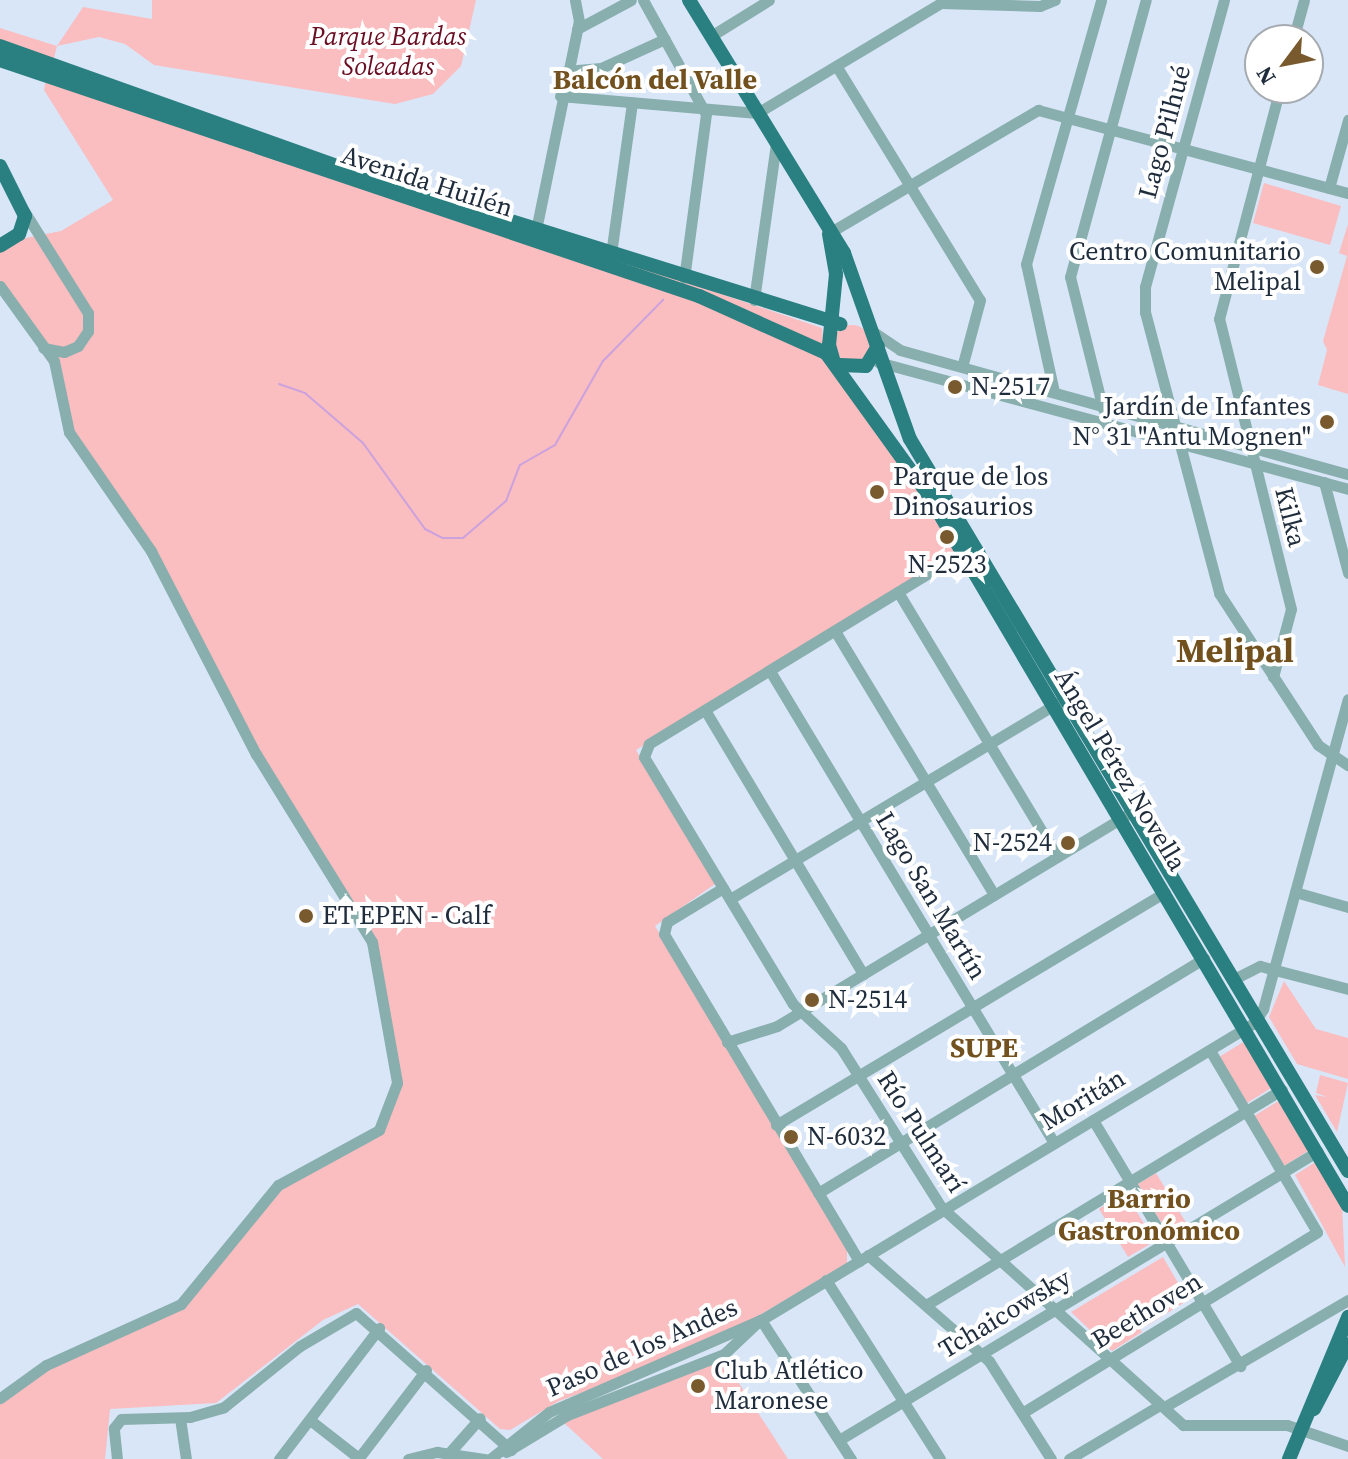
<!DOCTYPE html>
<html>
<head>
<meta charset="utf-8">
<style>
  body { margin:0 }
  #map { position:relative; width:1348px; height:1459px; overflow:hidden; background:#d9e6f8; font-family:"Source Serif 4",serif }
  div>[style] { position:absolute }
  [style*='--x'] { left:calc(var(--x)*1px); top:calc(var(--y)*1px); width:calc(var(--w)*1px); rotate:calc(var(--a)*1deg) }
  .green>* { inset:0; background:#fabdc0 }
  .round { border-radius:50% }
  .stream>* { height:2px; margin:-1px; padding:0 1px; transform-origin:1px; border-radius:1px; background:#cba2dd }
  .minor>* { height:11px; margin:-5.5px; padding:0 5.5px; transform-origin:5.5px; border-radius:5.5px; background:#88afae }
  .major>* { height:14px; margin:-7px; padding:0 7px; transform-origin:7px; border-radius:7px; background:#2a8080 }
  .dots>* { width:22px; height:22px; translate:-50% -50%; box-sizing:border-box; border:4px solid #fff; border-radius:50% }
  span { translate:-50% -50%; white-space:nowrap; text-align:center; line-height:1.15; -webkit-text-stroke:8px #fff; paint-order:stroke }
  .park-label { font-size:26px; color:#690d22; font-style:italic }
  .street-label { font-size:26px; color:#1f2c3c }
  .poi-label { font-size:26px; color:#1f2c3c }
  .right { translate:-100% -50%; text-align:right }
  .left { translate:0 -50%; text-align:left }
  .neighbourhood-label { font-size:28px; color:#72511e; font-weight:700 }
  .district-label { font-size:34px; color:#72511e; font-weight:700 }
  .north { position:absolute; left:1244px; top:24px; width:80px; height:80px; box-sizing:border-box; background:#fff; border:2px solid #a5abb1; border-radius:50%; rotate:238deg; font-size:22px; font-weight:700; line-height:32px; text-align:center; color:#1f2c3c }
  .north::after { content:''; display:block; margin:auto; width:28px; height:36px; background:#785a2e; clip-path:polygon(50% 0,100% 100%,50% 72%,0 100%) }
</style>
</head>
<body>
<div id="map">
  <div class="green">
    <i style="clip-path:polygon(152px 0,476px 0,461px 66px,433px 94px,395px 104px,154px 65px,125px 44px,99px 37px,57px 46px,53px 62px,0 43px,0 28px,57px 46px,83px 7px,152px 19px)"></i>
    <i style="clip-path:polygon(0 51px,822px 328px,823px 344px,819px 343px)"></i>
    <i style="clip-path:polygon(46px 80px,712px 305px,817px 351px,916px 483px,954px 551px,949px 558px,636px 750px,715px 884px,655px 926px,847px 1249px,847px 1263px,755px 1318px,670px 1360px,559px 1401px,510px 1430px,500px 1429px,358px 1304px,323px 1320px,216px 1403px,110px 1409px,105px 1459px,0 1459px,0 1398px,37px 1370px,171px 1312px,278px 1184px,369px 1138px,395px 1097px,379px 963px,256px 753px,159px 564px,75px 443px,57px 376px,0 286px,0 243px,61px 231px,113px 200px,44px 90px)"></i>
    <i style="clip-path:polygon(1264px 183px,1341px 206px,1330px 245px,1253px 223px)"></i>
    <i style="clip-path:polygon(1348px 224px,1348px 394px,1318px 385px,1327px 350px,1323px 341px,1347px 256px,1339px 253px)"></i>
    <i class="round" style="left:833px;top:325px;width:38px;height:38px"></i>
    <i style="clip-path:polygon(1284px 981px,1316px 1029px,1348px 1038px,1348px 1079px,1297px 1064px,1269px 1017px)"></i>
    <i style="clip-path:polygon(1245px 1041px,1273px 1087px,1247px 1103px,1219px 1057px)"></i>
    <i style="clip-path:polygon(1320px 1075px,1348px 1083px,1337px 1132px,1315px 1095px,1327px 1097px,1316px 1093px)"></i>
    <i style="clip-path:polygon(1280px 1100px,1311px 1149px,1284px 1166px,1254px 1116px)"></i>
    <i style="clip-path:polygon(1317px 1161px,1342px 1205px,1345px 1267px,1295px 1175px)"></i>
    <i style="clip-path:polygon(1156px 1173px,1188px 1226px,1170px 1237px,1138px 1184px)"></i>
    <i style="clip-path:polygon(1125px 1193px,1155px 1241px,1128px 1257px,1099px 1209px)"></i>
    <i style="clip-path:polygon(1163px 1257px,1188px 1300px,1148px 1325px,1140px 1314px,1134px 1318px,1142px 1332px,1112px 1351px,1071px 1312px)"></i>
    <i style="clip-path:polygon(724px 1360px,788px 1459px,603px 1459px,563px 1422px)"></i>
  </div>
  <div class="stream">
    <i style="--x:279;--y:384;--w:28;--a:19"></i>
    <i style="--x:305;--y:393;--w:77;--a:40.8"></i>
    <i style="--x:363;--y:443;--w:106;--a:54.2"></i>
    <i style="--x:425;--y:529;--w:20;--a:27"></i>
    <i style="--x:443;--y:538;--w:20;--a:0"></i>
    <i style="--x:463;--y:538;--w:57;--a:-40.7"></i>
    <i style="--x:506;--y:501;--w:39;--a:-69"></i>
    <i style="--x:520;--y:465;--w:40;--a:-29.7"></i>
    <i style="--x:555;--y:445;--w:97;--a:-60.3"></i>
    <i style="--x:603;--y:361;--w:86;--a:-45.5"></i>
  </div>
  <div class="minor">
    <i style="--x:643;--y:0;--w:130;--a:61.1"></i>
    <i style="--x:706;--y:114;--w:165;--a:97.6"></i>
    <i style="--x:1224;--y:0;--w:298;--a:105.4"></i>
    <i style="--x:1145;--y:287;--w:25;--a:90"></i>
    <i style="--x:1145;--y:312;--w:291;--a:75.2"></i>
    <i style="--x:1219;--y:593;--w:181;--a:56.9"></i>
    <i style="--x:1318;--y:745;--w:36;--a:34"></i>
    <i style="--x:577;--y:29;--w:61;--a:-28.2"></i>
    <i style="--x:711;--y:36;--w:68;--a:-31.8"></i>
    <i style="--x:1293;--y:40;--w:41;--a:-74.6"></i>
    <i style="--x:837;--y:67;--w:273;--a:58.5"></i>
    <i style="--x:980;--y:300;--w:69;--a:105"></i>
    <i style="--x:566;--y:71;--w:35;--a:-5"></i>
    <i style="--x:601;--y:68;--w:70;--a:-24.4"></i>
    <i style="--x:560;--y:96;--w:198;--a:4.9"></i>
    <i style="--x:757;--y:113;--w:214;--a:-30.9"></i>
    <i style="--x:941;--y:3;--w:99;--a:1.7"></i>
    <i style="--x:1040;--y:6;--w:16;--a:-22"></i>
    <i style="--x:1329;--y:188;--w:71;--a:-74.4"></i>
    <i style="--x:24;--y:211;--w:120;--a:57.9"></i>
    <i style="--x:88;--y:313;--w:18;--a:90"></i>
    <i style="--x:88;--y:331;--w:18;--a:124"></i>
    <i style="--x:78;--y:346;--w:15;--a:157"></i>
    <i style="--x:64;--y:352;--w:21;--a:-169"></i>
    <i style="--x:536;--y:230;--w:213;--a:-78.4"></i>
    <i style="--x:579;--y:21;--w:21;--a:-101"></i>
    <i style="--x:829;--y:233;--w:243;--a:-30.5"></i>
    <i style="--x:1038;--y:110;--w:321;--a:15"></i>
    <i style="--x:611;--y:254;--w:153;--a:-82.1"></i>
    <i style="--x:0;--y:286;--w:92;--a:54.2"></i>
    <i style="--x:54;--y:361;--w:73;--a:78.1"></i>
    <i style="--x:69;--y:432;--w:145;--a:55.4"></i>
    <i style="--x:151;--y:551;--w:229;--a:62.7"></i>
    <i style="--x:256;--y:754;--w:221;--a:58.3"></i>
    <i style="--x:372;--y:942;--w:143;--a:79.9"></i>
    <i style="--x:397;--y:1083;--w:50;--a:111"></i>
    <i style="--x:379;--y:1130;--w:115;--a:151.4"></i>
    <i style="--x:278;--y:1185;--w:154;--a:129.2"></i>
    <i style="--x:181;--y:1304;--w:148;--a:155.7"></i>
    <i style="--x:46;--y:1365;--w:57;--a:144.3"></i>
    <i style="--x:754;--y:300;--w:159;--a:-82"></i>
    <i style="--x:875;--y:333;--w:30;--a:34"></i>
    <i style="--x:900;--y:350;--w:465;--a:15.5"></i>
    <i style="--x:878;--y:362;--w:487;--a:15.1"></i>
    <i style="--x:1054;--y:392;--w:131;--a:-102.3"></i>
    <i style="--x:1026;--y:264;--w:274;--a:-74.1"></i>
    <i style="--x:1103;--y:409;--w:136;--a:-104"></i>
    <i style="--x:1070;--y:277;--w:287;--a:-74.7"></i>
    <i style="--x:1324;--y:482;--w:94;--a:75.2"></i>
    <i style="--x:968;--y:549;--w:374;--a:148.6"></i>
    <i style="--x:649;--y:744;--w:14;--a:111"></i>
    <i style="--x:644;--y:757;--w:288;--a:58.9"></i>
    <i style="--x:793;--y:1004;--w:65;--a:42.5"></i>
    <i style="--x:841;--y:1048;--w:188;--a:57.8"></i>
    <i style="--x:941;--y:1207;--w:326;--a:42"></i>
    <i style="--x:1183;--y:1425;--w:104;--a:0"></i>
    <i style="--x:1287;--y:1425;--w:65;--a:19"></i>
    <i style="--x:898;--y:592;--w:309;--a:59"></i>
    <i style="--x:835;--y:631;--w:308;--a:58.9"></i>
    <i style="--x:770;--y:671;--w:551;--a:58.96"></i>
    <i style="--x:1273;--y:677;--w:70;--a:-75.2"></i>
    <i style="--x:1291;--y:609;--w:299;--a:-103.9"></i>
    <i style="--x:1219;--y:319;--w:239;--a:-75.2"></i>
    <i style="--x:705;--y:710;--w:308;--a:59.1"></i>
    <i style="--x:723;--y:888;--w:66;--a:148.7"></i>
    <i style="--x:667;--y:922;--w:12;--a:104"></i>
    <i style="--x:664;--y:934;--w:381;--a:59.2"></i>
    <i style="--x:1295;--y:892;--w:55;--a:15.8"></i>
    <i style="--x:730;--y:899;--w:383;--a:-30.9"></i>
    <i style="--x:1234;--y:979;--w:29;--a:-27"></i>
    <i style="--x:1260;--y:966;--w:91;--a:14.6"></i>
    <i style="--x:727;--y:1042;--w:52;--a:-17.7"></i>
    <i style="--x:777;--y:1026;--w:416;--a:-31.1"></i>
    <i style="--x:1093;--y:1120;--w:287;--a:59.1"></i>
    <i style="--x:776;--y:1125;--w:453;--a:-30.9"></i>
    <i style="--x:818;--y:1193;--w:452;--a:-31.3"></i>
    <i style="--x:868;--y:1255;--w:161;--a:41.2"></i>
    <i style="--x:989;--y:1361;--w:116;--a:57.7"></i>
    <i style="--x:826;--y:1280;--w:212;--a:57.5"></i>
    <i style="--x:926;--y:1305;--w:416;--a:-31.2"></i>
    <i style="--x:761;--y:1320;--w:166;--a:57.1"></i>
    <i style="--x:1166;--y:1406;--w:211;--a:-30.2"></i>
    <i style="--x:1022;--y:1413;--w:346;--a:-31.5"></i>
    <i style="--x:1317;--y:1232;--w:211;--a:-120.5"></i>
    <i style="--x:180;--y:1418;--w:41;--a:81.7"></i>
    <i style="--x:310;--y:1420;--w:63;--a:38"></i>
    <i style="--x:839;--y:1440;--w:559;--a:-31.1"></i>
    <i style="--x:450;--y:1452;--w:45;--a:-48.6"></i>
    <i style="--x:506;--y:1452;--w:71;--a:-31.2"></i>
    <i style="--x:567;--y:1415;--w:168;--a:-21.2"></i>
    <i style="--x:724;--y:1354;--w:50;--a:-43.4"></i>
    <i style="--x:117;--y:1459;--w:31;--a:-96"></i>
    <i style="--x:114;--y:1428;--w:11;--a:-52"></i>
    <i style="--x:121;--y:1419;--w:69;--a:-1.7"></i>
    <i style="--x:190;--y:1417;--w:35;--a:-16"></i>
    <i style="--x:224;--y:1407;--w:97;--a:-38.8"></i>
    <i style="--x:300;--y:1346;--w:65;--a:-30.5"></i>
    <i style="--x:356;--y:1313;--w:207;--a:41.5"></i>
    <i style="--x:279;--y:1459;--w:165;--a:-52.6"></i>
    <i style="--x:358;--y:1459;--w:112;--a:-52.6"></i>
    <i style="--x:408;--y:1459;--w:30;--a:-14"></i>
    <i style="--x:437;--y:1452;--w:49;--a:8.3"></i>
    <i style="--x:490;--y:1459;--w:75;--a:-38.5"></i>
    <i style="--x:549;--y:1412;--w:231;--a:-23.5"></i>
    <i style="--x:761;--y:1320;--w:576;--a:-31.07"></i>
    <i style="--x:1254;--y:1023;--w:17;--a:-57"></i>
    <i style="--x:1263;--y:1009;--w:321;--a:-74.7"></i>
    <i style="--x:1069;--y:1459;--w:106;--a:-30.7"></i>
  </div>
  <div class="major">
    <i style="--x:689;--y:0;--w:297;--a:58.5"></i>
    <i style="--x:844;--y:253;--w:197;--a:70.5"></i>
    <i style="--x:910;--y:439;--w:853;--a:59.11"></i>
    <i style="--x:0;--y:46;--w:369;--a:19.6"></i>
    <i style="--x:348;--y:170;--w:516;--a:17.38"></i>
    <i style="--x:0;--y:60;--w:738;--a:18.66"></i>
    <i style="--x:699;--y:296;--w:139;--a:24.2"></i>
    <i style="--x:826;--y:353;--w:176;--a:54.2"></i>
    <i style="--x:929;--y:496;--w:824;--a:59.45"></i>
    <i style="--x:0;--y:166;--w:56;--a:63.4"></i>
    <i style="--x:25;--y:216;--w:19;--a:108"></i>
    <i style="--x:19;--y:234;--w:22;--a:148"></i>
    <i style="--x:829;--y:234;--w:41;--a:80.1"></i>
    <i style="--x:836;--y:274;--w:71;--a:95.6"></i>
    <i style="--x:829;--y:345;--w:15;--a:74"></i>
    <i style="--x:840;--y:365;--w:26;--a:2"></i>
    <i style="--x:866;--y:366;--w:23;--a:-59"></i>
    <i style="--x:1314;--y:1409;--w:73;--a:-62.4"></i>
    <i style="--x:1289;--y:1459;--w:154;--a:-67.4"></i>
  </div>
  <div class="dots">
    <i style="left:1317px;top:267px;background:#785a2e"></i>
    <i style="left:955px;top:387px;background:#785a2e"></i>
    <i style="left:1327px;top:422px;background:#785a2e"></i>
    <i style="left:877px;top:492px;background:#785a2e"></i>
    <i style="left:947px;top:537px;background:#785a2e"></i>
    <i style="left:1068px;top:843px;background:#785a2e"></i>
    <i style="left:306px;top:916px;background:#785a2e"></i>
    <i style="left:812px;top:1000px;background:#785a2e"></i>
    <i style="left:791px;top:1137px;background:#785a2e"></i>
    <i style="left:698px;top:1386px;background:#785a2e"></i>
  </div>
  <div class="park-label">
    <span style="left:388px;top:52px">Parque Bardas<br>Soleadas</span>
  </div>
  <div class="street-label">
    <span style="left:1165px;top:132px;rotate:-75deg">Lago Pilhué</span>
    <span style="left:427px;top:182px;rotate:18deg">Avenida Huilén</span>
    <span style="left:1290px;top:517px;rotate:76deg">Kilka</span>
    <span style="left:1120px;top:770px;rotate:59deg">Ángel Pérez Novella</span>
    <span style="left:931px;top:896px;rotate:59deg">Lago San Martín</span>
    <span style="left:1083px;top:1100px;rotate:-31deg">Moritán</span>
    <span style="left:921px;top:1132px;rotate:57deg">Río Pulmarí</span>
    <span style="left:1147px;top:1311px;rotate:-31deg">Beethoven</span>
    <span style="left:1005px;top:1314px;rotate:-31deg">Tchaicowsky</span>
    <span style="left:642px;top:1348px;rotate:-24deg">Paso de los Andes</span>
  </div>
  <div class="poi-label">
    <span class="right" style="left:1301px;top:267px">Centro Comunitario<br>Melipal</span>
    <span class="left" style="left:971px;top:387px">N-2517</span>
    <span class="right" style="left:1311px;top:422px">Jardín de Infantes<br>N° 31 "Antu Mognen"</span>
    <span class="left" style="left:893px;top:492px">Parque de los<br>Dinosaurios</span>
    <span style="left:947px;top:565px">N-2523</span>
    <span class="right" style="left:1052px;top:843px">N-2524</span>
    <span class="left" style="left:322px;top:916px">ET EPEN - Calf</span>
    <span class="left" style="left:828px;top:1000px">N-2514</span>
    <span class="left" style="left:807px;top:1137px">N-6032</span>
    <span class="left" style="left:714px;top:1386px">Club Atlético<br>Maronese</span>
  </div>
  <div class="neighbourhood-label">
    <span style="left:655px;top:79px">Balcón del Valle</span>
    <span style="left:984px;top:1047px">SUPE</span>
    <span style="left:1149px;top:1214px">Barrio<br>Gastronómico</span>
  </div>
  <div class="district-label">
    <span style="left:1235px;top:651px">Melipal</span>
  </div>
  <div class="north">N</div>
</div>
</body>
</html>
